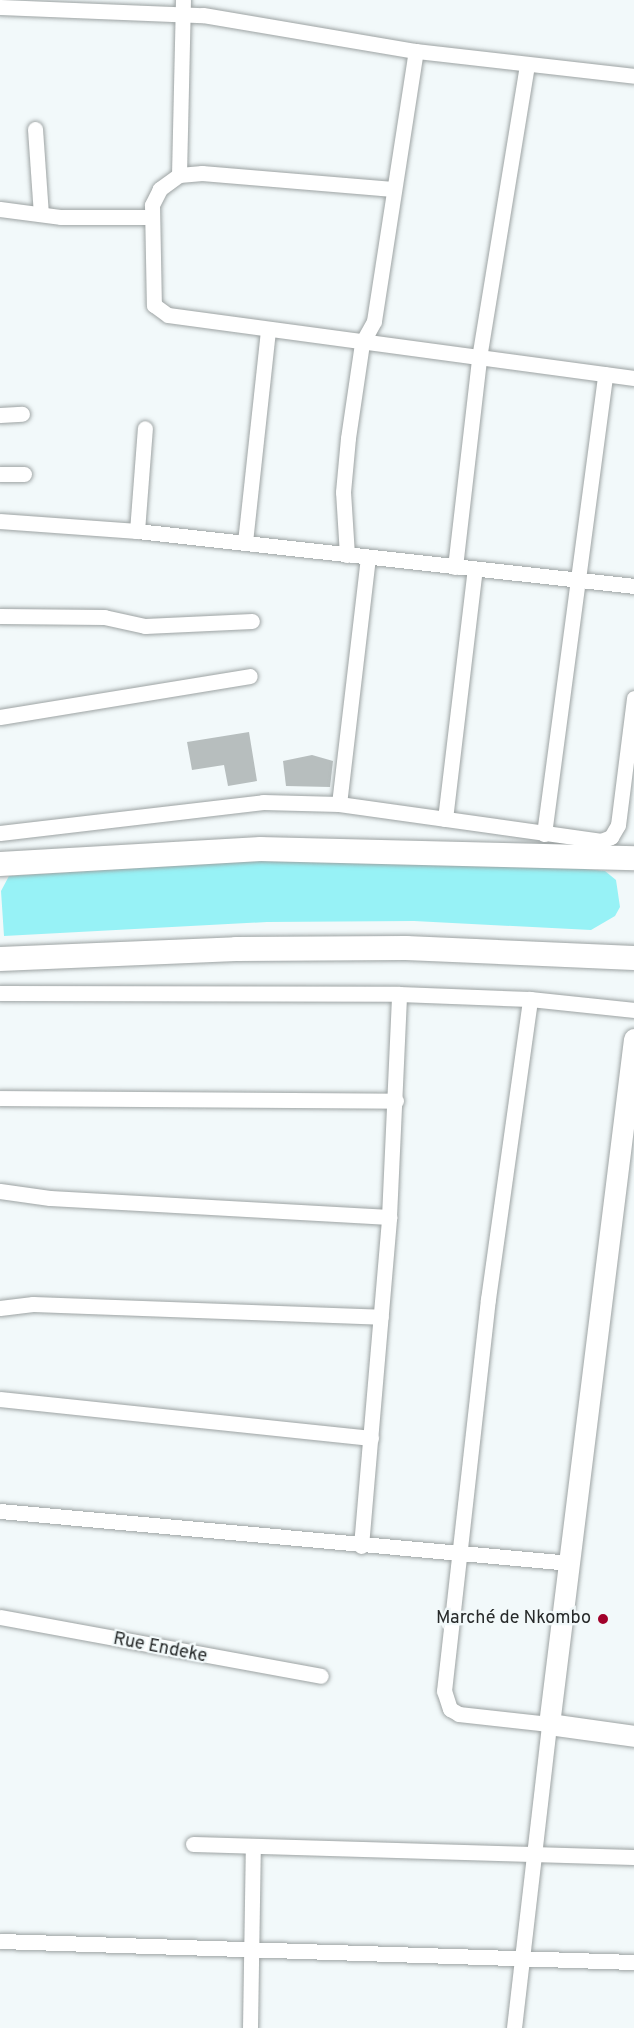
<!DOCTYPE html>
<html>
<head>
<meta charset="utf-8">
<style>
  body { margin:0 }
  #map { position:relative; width:634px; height:2028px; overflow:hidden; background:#f2f9fa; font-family:Overpass,sans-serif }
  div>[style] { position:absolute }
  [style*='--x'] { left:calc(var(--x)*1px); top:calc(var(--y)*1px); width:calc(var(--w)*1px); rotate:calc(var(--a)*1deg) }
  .green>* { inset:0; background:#97f2f6 }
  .building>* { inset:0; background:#b7bebe }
  .roads { filter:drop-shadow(0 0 2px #9da3a3) drop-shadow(0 0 2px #9da3a3) }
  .street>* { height:15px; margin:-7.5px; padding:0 7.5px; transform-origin:7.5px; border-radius:7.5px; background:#fff }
  .secondary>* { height:21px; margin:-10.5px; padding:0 10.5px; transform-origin:10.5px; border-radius:10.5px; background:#fff }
  .primary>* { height:24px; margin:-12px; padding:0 12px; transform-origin:12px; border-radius:12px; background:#fff }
  .dots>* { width:16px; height:16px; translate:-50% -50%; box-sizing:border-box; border:3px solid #f2f9fa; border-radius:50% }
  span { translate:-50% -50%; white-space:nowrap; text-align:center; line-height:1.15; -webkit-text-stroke:4.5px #f2f9fa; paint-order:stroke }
  .poi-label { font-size:18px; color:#272a2a }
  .right { translate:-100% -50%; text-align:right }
  .street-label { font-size:18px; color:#272a2a }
</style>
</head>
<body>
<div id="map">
  <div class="green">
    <i style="clip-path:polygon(254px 860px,574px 868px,605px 871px,616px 880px,620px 907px,615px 916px,591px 930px,414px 921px,267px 922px,4px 936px,1px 891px,9px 876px)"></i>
  </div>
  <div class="building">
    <i style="clip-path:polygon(249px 732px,257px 781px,228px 786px,224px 765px,192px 770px,187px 742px)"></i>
    <i style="clip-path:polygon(312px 755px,333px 761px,330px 787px,286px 786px,283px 761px)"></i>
  </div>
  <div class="roads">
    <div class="street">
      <i style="--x:0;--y:7;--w:203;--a:2.3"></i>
      <i style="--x:203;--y:15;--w:216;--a:9.6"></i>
      <i style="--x:416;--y:51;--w:219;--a:6.5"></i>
      <i style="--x:35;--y:129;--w:85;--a:86"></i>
      <i style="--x:179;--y:175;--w:175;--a:-88.7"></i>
      <i style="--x:393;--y:189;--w:192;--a:-175.2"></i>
      <i style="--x:202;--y:173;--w:23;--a:175"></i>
      <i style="--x:179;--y:175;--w:24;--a:144"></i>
      <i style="--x:160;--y:189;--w:18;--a:117"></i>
      <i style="--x:152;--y:205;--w:100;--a:88.9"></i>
      <i style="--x:154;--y:305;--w:17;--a:36"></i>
      <i style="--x:168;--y:315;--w:470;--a:7.7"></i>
      <i style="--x:0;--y:209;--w:62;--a:7.5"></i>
      <i style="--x:61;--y:217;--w:90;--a:0"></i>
      <i style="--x:0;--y:415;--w:22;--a:-3"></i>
      <i style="--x:0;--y:474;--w:24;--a:0"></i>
      <i style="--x:0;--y:521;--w:137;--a:4.2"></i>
      <i style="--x:137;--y:531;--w:500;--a:6.31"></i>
      <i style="--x:137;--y:531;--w:103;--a:-85.6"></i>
      <i style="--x:245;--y:542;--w:213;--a:-83.8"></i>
      <i style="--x:347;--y:555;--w:63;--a:-93.6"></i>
      <i style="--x:343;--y:492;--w:54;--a:-84.7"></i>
      <i style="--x:348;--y:438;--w:96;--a:-81.6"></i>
      <i style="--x:362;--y:343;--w:25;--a:-61"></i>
      <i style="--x:374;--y:321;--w:273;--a:-81.2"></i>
      <i style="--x:455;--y:567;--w:210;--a:-83.4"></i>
      <i style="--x:479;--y:358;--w:297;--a:-80.7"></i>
      <i style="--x:0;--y:616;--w:104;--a:0.6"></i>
      <i style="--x:104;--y:617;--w:42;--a:12.4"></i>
      <i style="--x:145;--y:626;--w:107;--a:-2.7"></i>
      <i style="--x:0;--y:717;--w:253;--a:-9.3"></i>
      <i style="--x:339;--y:804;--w:248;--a:-83.3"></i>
      <i style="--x:445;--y:819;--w:252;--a:-83.2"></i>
      <i style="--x:0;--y:833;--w:265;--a:-6.7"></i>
      <i style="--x:263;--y:802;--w:76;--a:1.5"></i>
      <i style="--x:339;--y:804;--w:265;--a:8"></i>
      <i style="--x:601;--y:841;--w:11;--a:-22"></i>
      <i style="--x:611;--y:837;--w:14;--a:-60"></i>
      <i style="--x:618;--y:825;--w:128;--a:-82.8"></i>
      <i style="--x:544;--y:834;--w:464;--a:-82.4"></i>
      <i style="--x:0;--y:993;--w:399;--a:0.1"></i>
      <i style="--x:399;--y:994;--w:131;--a:2.2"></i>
      <i style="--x:530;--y:999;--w:105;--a:6"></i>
      <i style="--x:0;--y:1098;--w:396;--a:0.4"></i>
      <i style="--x:0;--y:1191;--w:50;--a:8"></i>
      <i style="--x:50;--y:1198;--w:340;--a:3.2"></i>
      <i style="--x:0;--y:1308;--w:33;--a:-7"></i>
      <i style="--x:33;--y:1304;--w:348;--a:2.1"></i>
      <i style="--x:0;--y:1399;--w:373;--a:6"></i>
      <i style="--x:0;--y:1511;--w:572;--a:5.21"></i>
      <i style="--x:361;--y:1546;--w:330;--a:-85.1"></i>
      <i style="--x:389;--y:1217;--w:223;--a:-87.4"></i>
      <i style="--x:0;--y:1617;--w:326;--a:10.4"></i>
      <i style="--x:193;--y:1844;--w:441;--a:1.7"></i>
      <i style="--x:0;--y:1941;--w:634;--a:1.9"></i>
      <i style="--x:250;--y:2028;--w:182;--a:-89.1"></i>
      <i style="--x:514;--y:2028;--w:306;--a:-83.4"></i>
      <i style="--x:549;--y:1724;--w:91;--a:-173.7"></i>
      <i style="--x:459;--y:1714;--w:10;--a:-151"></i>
      <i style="--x:450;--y:1709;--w:19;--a:-108"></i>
      <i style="--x:444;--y:1691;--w:394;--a:-83.6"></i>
      <i style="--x:488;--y:1299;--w:303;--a:-82"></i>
    </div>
    <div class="secondary">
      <i style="--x:634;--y:1039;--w:690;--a:97.07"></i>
      <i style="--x:549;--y:1724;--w:86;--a:8"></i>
    </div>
    <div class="primary">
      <i style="--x:0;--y:864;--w:261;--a:-3.3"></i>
      <i style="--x:261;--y:849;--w:373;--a:1.4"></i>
      <i style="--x:0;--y:959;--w:236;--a:-2.4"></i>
      <i style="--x:236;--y:949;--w:170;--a:-0.3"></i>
      <i style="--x:406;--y:948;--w:228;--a:2.5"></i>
    </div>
  </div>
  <div class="dots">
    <i style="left:603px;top:1619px;background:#a1012a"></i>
  </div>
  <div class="poi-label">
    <span class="right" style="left:591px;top:1619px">Marché de Nkombo</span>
  </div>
  <div class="street-label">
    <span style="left:160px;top:1649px;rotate:11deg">Rue Endeke</span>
  </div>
</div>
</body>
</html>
